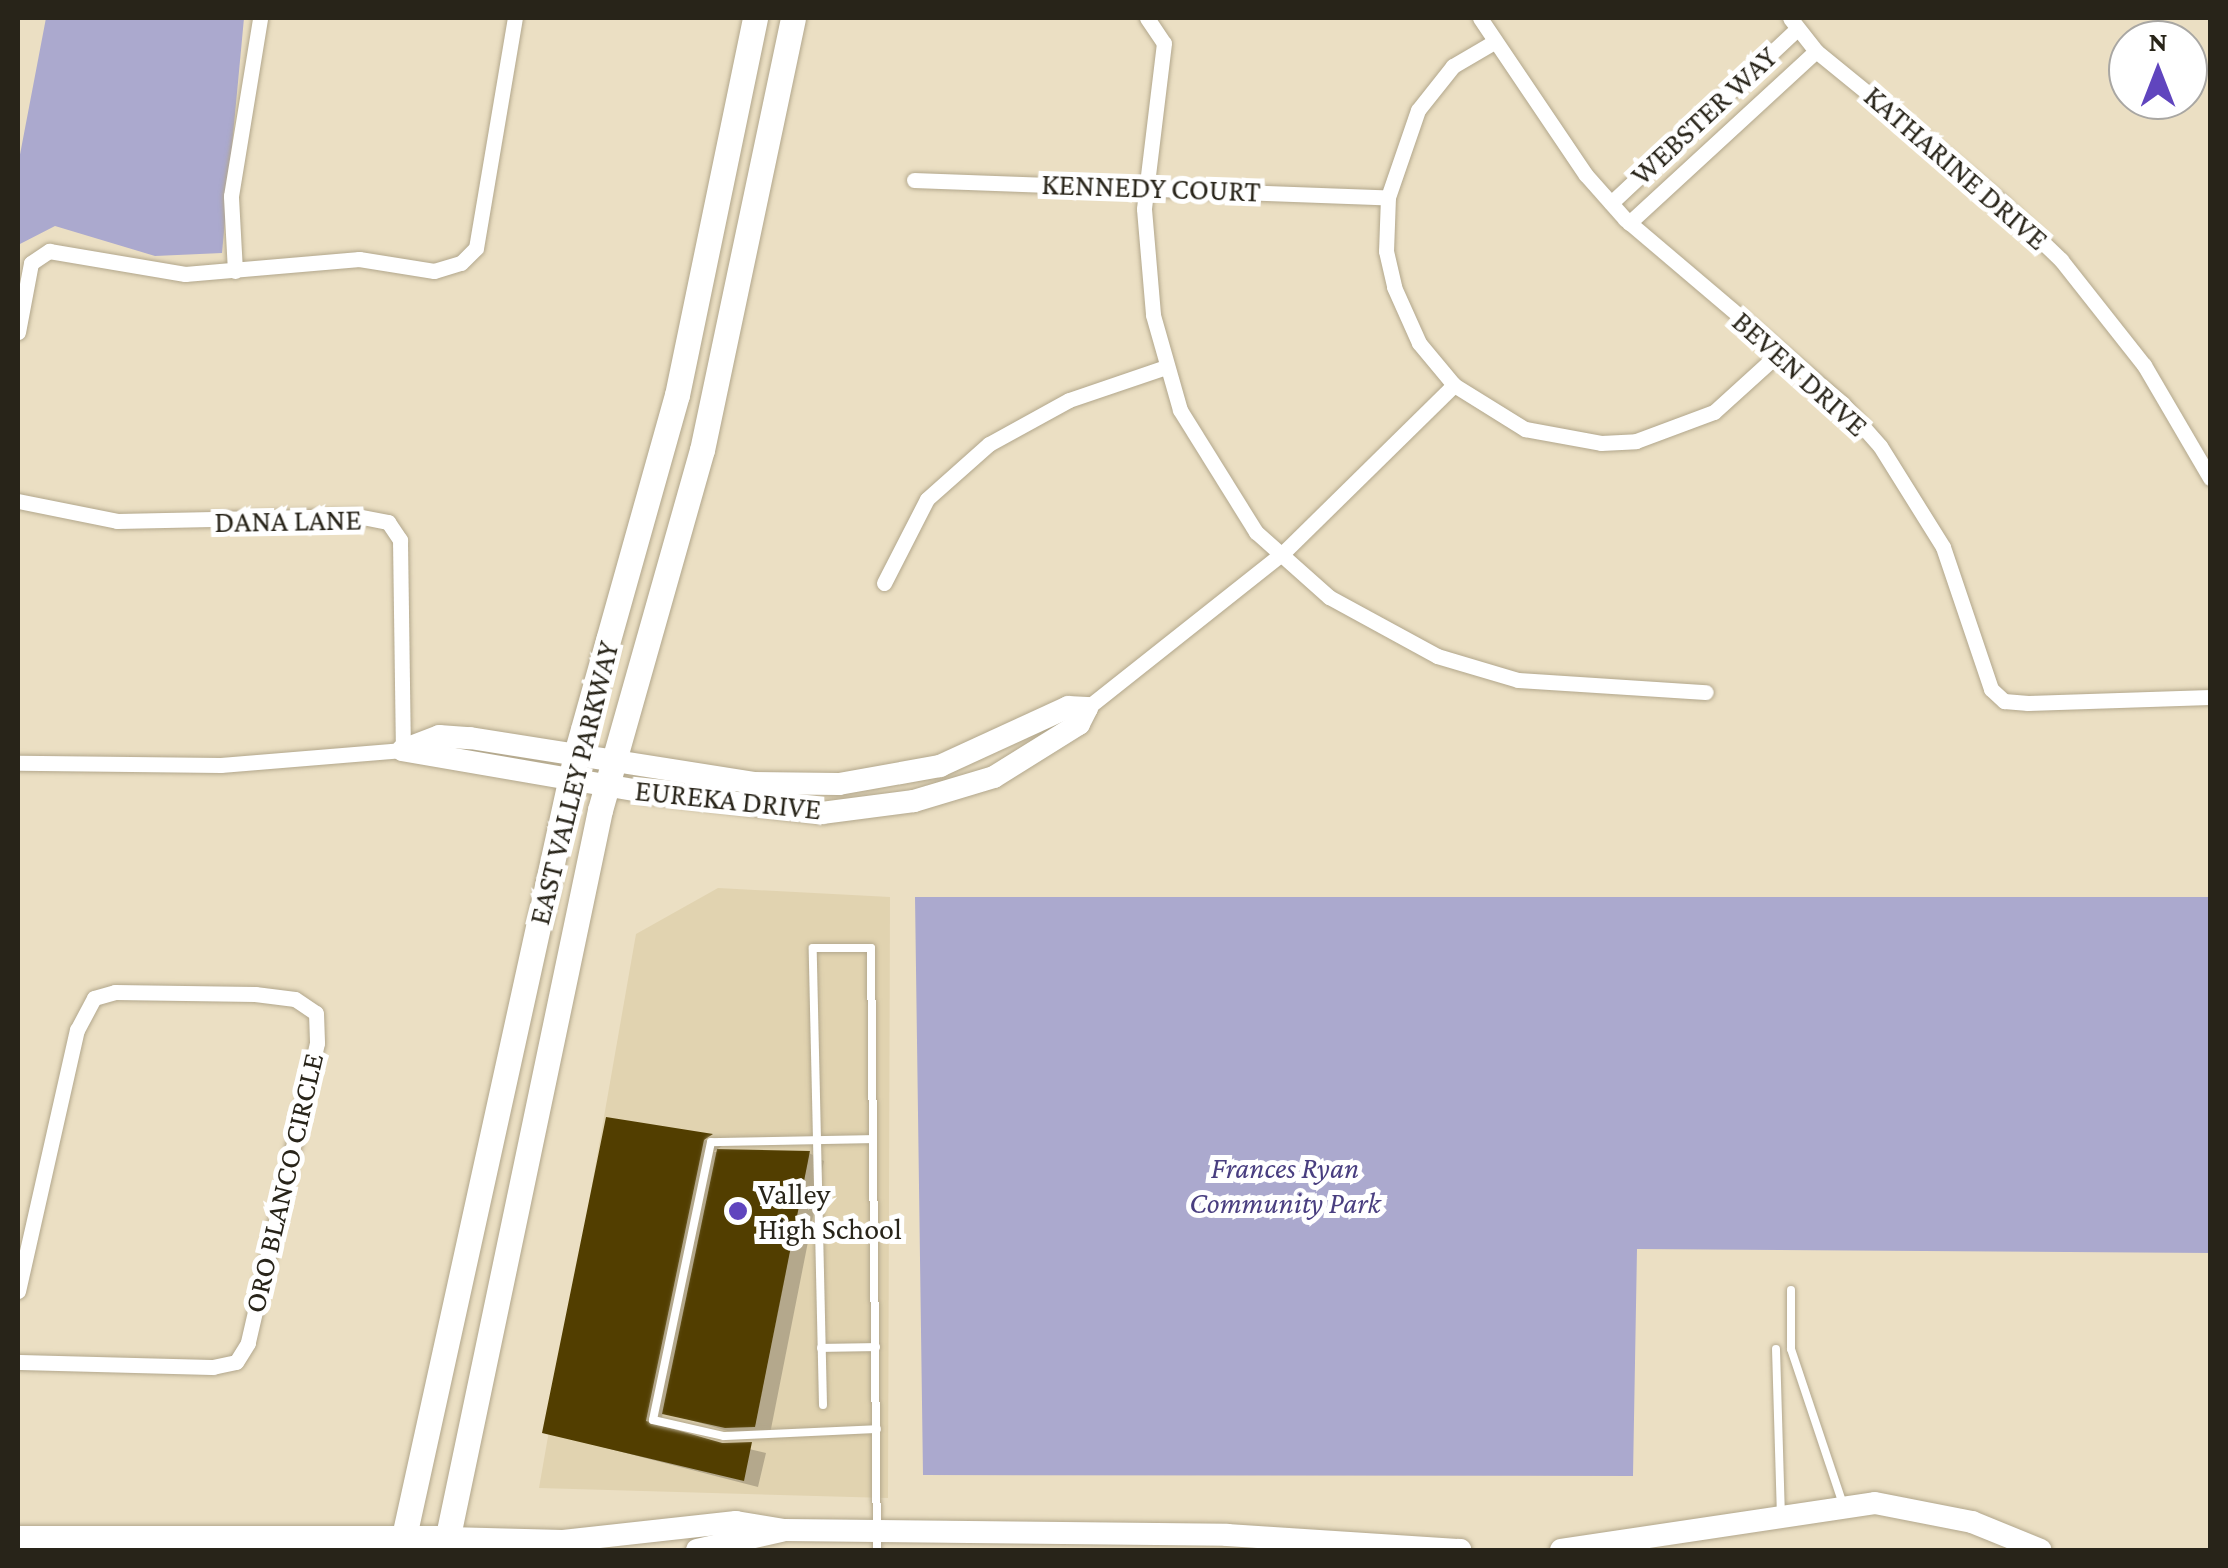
<!DOCTYPE html>
<html>
<head>
<meta charset="utf-8">
<style>
  body { margin:0 }
  #map { position:relative; width:2228px; height:1568px; overflow:hidden; background:#ebdfc3; font-family:"Crimson Pro",serif }
  div>[style] { position:absolute }
  [style*='--x'] { left:calc(var(--x)*1px); top:calc(var(--y)*1px); width:calc(var(--w)*1px); rotate:calc(var(--a)*1deg) }
  .built>* { inset:0; background:#e1d3b0 }
  .green>* { inset:0; background:#aba9ce }
  .shadow>* { inset:0; background:#0003 }
  .building>* { inset:0; background:#523e00 }
  .roads { filter:drop-shadow(0 0 2px #b2a78c) drop-shadow(0 0 2px #b2a78c) }
  .lane>* { height:8px; margin:-4px; padding:0 4px; transform-origin:4px; border-radius:4px; background:#fff }
  .street>* { height:15px; margin:-7.5px; padding:0 7.5px; transform-origin:7.5px; border-radius:7.5px; background:#fff }
  .secondary>* { height:22px; margin:-11px; padding:0 11px; transform-origin:11px; border-radius:11px; background:#fff }
  .primary>* { height:25px; margin:-12.5px; padding:0 12.5px; transform-origin:12.5px; border-radius:12.5px; background:#fff }
  .dots>* { width:28px; height:28px; translate:-50% -50%; box-sizing:border-box; border:5px solid #fff; border-radius:50% }
  span { translate:-50% -50%; white-space:nowrap; text-align:center; line-height:1.15; -webkit-text-stroke:10px #fff; paint-order:stroke }
  .street-label { font-size:30px; color:#282419 }
  .park-label { font-size:30px; color:#493e80; font-style:italic }
  .poi-label { font-size:30px; color:#282419 }
  .left { translate:0 -50%; text-align:left }
  .frame { position:absolute; inset:0; border:20px solid #282419; pointer-events:none }
  .north { position:absolute; left:2108px; top:20px; width:100px; height:100px; box-sizing:border-box; background:#fff; border:2px solid #a9a7a3; border-radius:50%; rotate:0deg; font-size:28px; font-weight:700; line-height:40px; text-align:center; color:#282419 }
  .north::after { content:''; display:block; margin:auto; width:35px; height:45px; background:#6045be; clip-path:polygon(50% 0,100% 100%,50% 72%,0 100%) }
</style>
</head>
<body>
<div id="map">
  <div class="built">
    <i style="clip-path:polygon(718px 888px,890px 897px,888px 1498px,539px 1488px,636px 934px)"></i>
  </div>
  <div class="green">
    <i style="clip-path:polygon(46px 18px,244px 18px,222px 253px,155px 256px,55px 226px,18px 245px,18px 165px)"></i>
    <i style="clip-path:polygon(915px 897px,2210px 897px,2210px 1253px,1637px 1249px,1633px 1476px,923px 1475px)"></i>
  </div>
  <div class="shadow">
    <i style="clip-path:polygon(608px 1120px,725px 1144px,713px 1152px,809px 1153px,824px 1161px,770px 1434px,741px 1435px,663px 1412px,660px 1428px,766px 1453px,758px 1487px,544px 1432px)"></i>
  </div>
  <div class="building">
    <i style="clip-path:polygon(606px 1117px,713px 1134px,704px 1140px,646px 1421px,722px 1443px,752px 1442px,744px 1481px,542px 1433px)"></i>
    <i style="clip-path:polygon(717px 1149px,810px 1151px,755px 1427px,725px 1428px,662px 1414px)"></i>
  </div>
  <div class="roads">
    <div class="lane">
      <i style="--x:873;--y:1139;--w:162;--a:178.9"></i>
      <i style="--x:711;--y:1142;--w:284;--a:101.8"></i>
      <i style="--x:653;--y:1420;--w:73;--a:12.7"></i>
      <i style="--x:724;--y:1436;--w:153;--a:-2.6"></i>
      <i style="--x:1791;--y:1290;--w:59;--a:90"></i>
      <i style="--x:1791;--y:1349;--w:163;--a:71.5"></i>
      <i style="--x:821;--y:1348;--w:55;--a:-1"></i>
      <i style="--x:1776;--y:1349;--w:164;--a:88.3"></i>
      <i style="--x:823;--y:1405;--w:457;--a:-91.3"></i>
      <i style="--x:813;--y:948;--w:58;--a:0"></i>
      <i style="--x:871;--y:948;--w:602;--a:89.43"></i>
    </div>
    <div class="street">
      <i style="--x:1147;--y:18;--w:30;--a:56"></i>
      <i style="--x:1164;--y:43;--w:167;--a:96.9"></i>
      <i style="--x:1144;--y:209;--w:106;--a:85.1"></i>
      <i style="--x:1153;--y:315;--w:99;--a:74.1"></i>
      <i style="--x:1180;--y:410;--w:144;--a:58.1"></i>
      <i style="--x:1256;--y:532;--w:98;--a:41.7"></i>
      <i style="--x:1329;--y:597;--w:123;--a:28.6"></i>
      <i style="--x:1437;--y:656;--w:84;--a:16.5"></i>
      <i style="--x:1518;--y:680;--w:188;--a:3.7"></i>
      <i style="--x:1480;--y:18;--w:189;--a:56"></i>
      <i style="--x:1586;--y:175;--w:59;--a:48.4"></i>
      <i style="--x:1625;--y:219;--w:285;--a:40.3"></i>
      <i style="--x:1842;--y:403;--w:57;--a:48.5"></i>
      <i style="--x:1880;--y:446;--w:119;--a:58"></i>
      <i style="--x:1943;--y:547;--w:150;--a:71.3"></i>
      <i style="--x:1991;--y:689;--w:18;--a:43"></i>
      <i style="--x:2004;--y:701;--w:24;--a:5"></i>
      <i style="--x:2028;--y:703;--w:182;--a:-1.9"></i>
      <i style="--x:1790;--y:18;--w:42;--a:51.8"></i>
      <i style="--x:1816;--y:51;--w:237;--a:39.2"></i>
      <i style="--x:2000;--y:201;--w:85;--a:44"></i>
      <i style="--x:2061;--y:260;--w:134;--a:51.7"></i>
      <i style="--x:2144;--y:365;--w:131;--a:59.7"></i>
      <i style="--x:1494;--y:42;--w:48;--a:149.7"></i>
      <i style="--x:1453;--y:66;--w:56;--a:128.5"></i>
      <i style="--x:1418;--y:110;--w:92;--a:109"></i>
      <i style="--x:1388;--y:197;--w:54;--a:92.1"></i>
      <i style="--x:1386;--y:251;--w:37;--a:77"></i>
      <i style="--x:1394;--y:287;--w:61;--a:65.9"></i>
      <i style="--x:1419;--y:343;--w:55;--a:50.2"></i>
      <i style="--x:1454;--y:385;--w:84;--a:31.8"></i>
      <i style="--x:1525;--y:429;--w:77;--a:10.4"></i>
      <i style="--x:1601;--y:443;--w:35;--a:-3"></i>
      <i style="--x:1636;--y:441;--w:83;--a:-20.4"></i>
      <i style="--x:1714;--y:412;--w:88;--a:-42.2"></i>
      <i style="--x:914;--y:180;--w:474;--a:2.1"></i>
      <i style="--x:1611;--y:203;--w:255;--a:-43.1"></i>
      <i style="--x:1629;--y:223;--w:254;--a:-42.6"></i>
      <i style="--x:235;--y:271;--w:75;--a:-93.1"></i>
      <i style="--x:231;--y:196;--w:180;--a:-80.7"></i>
      <i style="--x:18;--y:332;--w:70;--a:-79.3"></i>
      <i style="--x:31;--y:263;--w:22;--a:-34"></i>
      <i style="--x:49;--y:251;--w:138;--a:9.6"></i>
      <i style="--x:185;--y:274;--w:175;--a:-4.9"></i>
      <i style="--x:359;--y:259;--w:76;--a:9.1"></i>
      <i style="--x:434;--y:271;--w:28;--a:-17"></i>
      <i style="--x:461;--y:263;--w:21;--a:-45"></i>
      <i style="--x:476;--y:248;--w:233;--a:-80.4"></i>
      <i style="--x:18;--y:501;--w:101;--a:11.4"></i>
      <i style="--x:117;--y:521;--w:240;--a:-1.2"></i>
      <i style="--x:357;--y:516;--w:32;--a:11"></i>
      <i style="--x:388;--y:522;--w:22;--a:56"></i>
      <i style="--x:400;--y:540;--w:210;--a:89.2"></i>
      <i style="--x:403;--y:750;--w:183;--a:175.3"></i>
      <i style="--x:221;--y:765;--w:203;--a:-179.4"></i>
      <i style="--x:884;--y:583;--w:94;--a:-62.9"></i>
      <i style="--x:927;--y:499;--w:83;--a:-41.6"></i>
      <i style="--x:989;--y:444;--w:91;--a:-28.8"></i>
      <i style="--x:1069;--y:400;--w:102;--a:-18.8"></i>
      <i style="--x:1087;--y:708;--w:253;--a:-38.4"></i>
      <i style="--x:1285;--y:551;--w:237;--a:-44.5"></i>
      <i style="--x:18;--y:1291;--w:268;--a:-77.3"></i>
      <i style="--x:77;--y:1030;--w:36;--a:-62"></i>
      <i style="--x:94;--y:998;--w:22;--a:-16"></i>
      <i style="--x:115;--y:992;--w:140;--a:0.8"></i>
      <i style="--x:255;--y:994;--w:40;--a:7.1"></i>
      <i style="--x:295;--y:999;--w:25;--a:34"></i>
      <i style="--x:316;--y:1013;--w:30;--a:88"></i>
      <i style="--x:317;--y:1043;--w:308;--a:103"></i>
      <i style="--x:248;--y:1343;--w:22;--a:122"></i>
      <i style="--x:236;--y:1362;--w:24;--a:168"></i>
      <i style="--x:213;--y:1367;--w:195;--a:-178.5"></i>
    </div>
    <div class="secondary">
      <i style="--x:1068;--y:707;--w:19;--a:3"></i>
      <i style="--x:1087;--y:708;--w:18;--a:117"></i>
      <i style="--x:1079;--y:724;--w:100;--a:148.1"></i>
      <i style="--x:994;--y:777;--w:84;--a:163.3"></i>
      <i style="--x:914;--y:801;--w:93;--a:172.6"></i>
      <i style="--x:822;--y:813;--w:172;--a:-173.3"></i>
      <i style="--x:651;--y:793;--w:252;--a:-170.2"></i>
      <i style="--x:403;--y:750;--w:39;--a:-21"></i>
      <i style="--x:439;--y:736;--w:31;--a:4"></i>
      <i style="--x:470;--y:738;--w:287;--a:9"></i>
      <i style="--x:753;--y:783;--w:86;--a:0.7"></i>
      <i style="--x:839;--y:784;--w:103;--a:-10.1"></i>
      <i style="--x:940;--y:766;--w:141;--a:-24.7"></i>
      <i style="--x:448;--y:1538;--w:115;--a:1.5"></i>
      <i style="--x:563;--y:1541;--w:174;--a:-6.3"></i>
      <i style="--x:736;--y:1522;--w:49;--a:9.5"></i>
      <i style="--x:784;--y:1530;--w:443;--a:0.6"></i>
      <i style="--x:1227;--y:1535;--w:234;--a:3.7"></i>
      <i style="--x:697;--y:1550;--w:86;--a:-12.7"></i>
      <i style="--x:1561;--y:1550;--w:317;--a:-8.5"></i>
      <i style="--x:1875;--y:1503;--w:99;--a:11.1"></i>
      <i style="--x:1972;--y:1522;--w:74;--a:22.1"></i>
    </div>
    <div class="primary">
      <i style="--x:18;--y:1538;--w:430;--a:0"></i>
      <i style="--x:401;--y:1550;--w:815;--a:-77.6"></i>
      <i style="--x:576;--y:754;--w:373;--a:-74.3"></i>
      <i style="--x:677;--y:395;--w:385;--a:-78.3"></i>
      <i style="--x:445;--y:1550;--w:756;--a:-78.17"></i>
      <i style="--x:600;--y:810;--w:374;--a:-74.2"></i>
      <i style="--x:702;--y:450;--w:441;--a:-78.1"></i>
    </div>
  </div>
  <div class="dots">
    <i style="left:738px;top:1211px;background:#6045be"></i>
  </div>
  <div class="street-label">
    <span style="left:1704px;top:116px;rotate:-43deg">WEBSTER WAY</span>
    <span style="left:1956px;top:168px;rotate:41deg">KATHARINE DRIVE</span>
    <span style="left:1151px;top:188px;rotate:2deg">KENNEDY COURT</span>
    <span style="left:1800px;top:374px;rotate:42deg">BEVEN DRIVE</span>
    <span style="left:288px;top:521px;rotate:-1deg">DANA LANE</span>
    <span style="left:574px;top:783px;rotate:-76deg">EAST VALLEY PARKWAY</span>
    <span style="left:728px;top:800px;rotate:6deg">EUREKA DRIVE</span>
    <span style="left:284px;top:1183px;rotate:-77deg">ORO BLANCO CIRCLE</span>
  </div>
  <div class="park-label">
    <span style="left:1285px;top:1185px">Frances Ryan<br>Community Park</span>
  </div>
  <div class="poi-label">
    <span class="left" style="left:758px;top:1211px">Valley<br>High School</span>
  </div>
  <div class="frame"></div>
  <div class="north">N</div>
</div>
</body>
</html>
